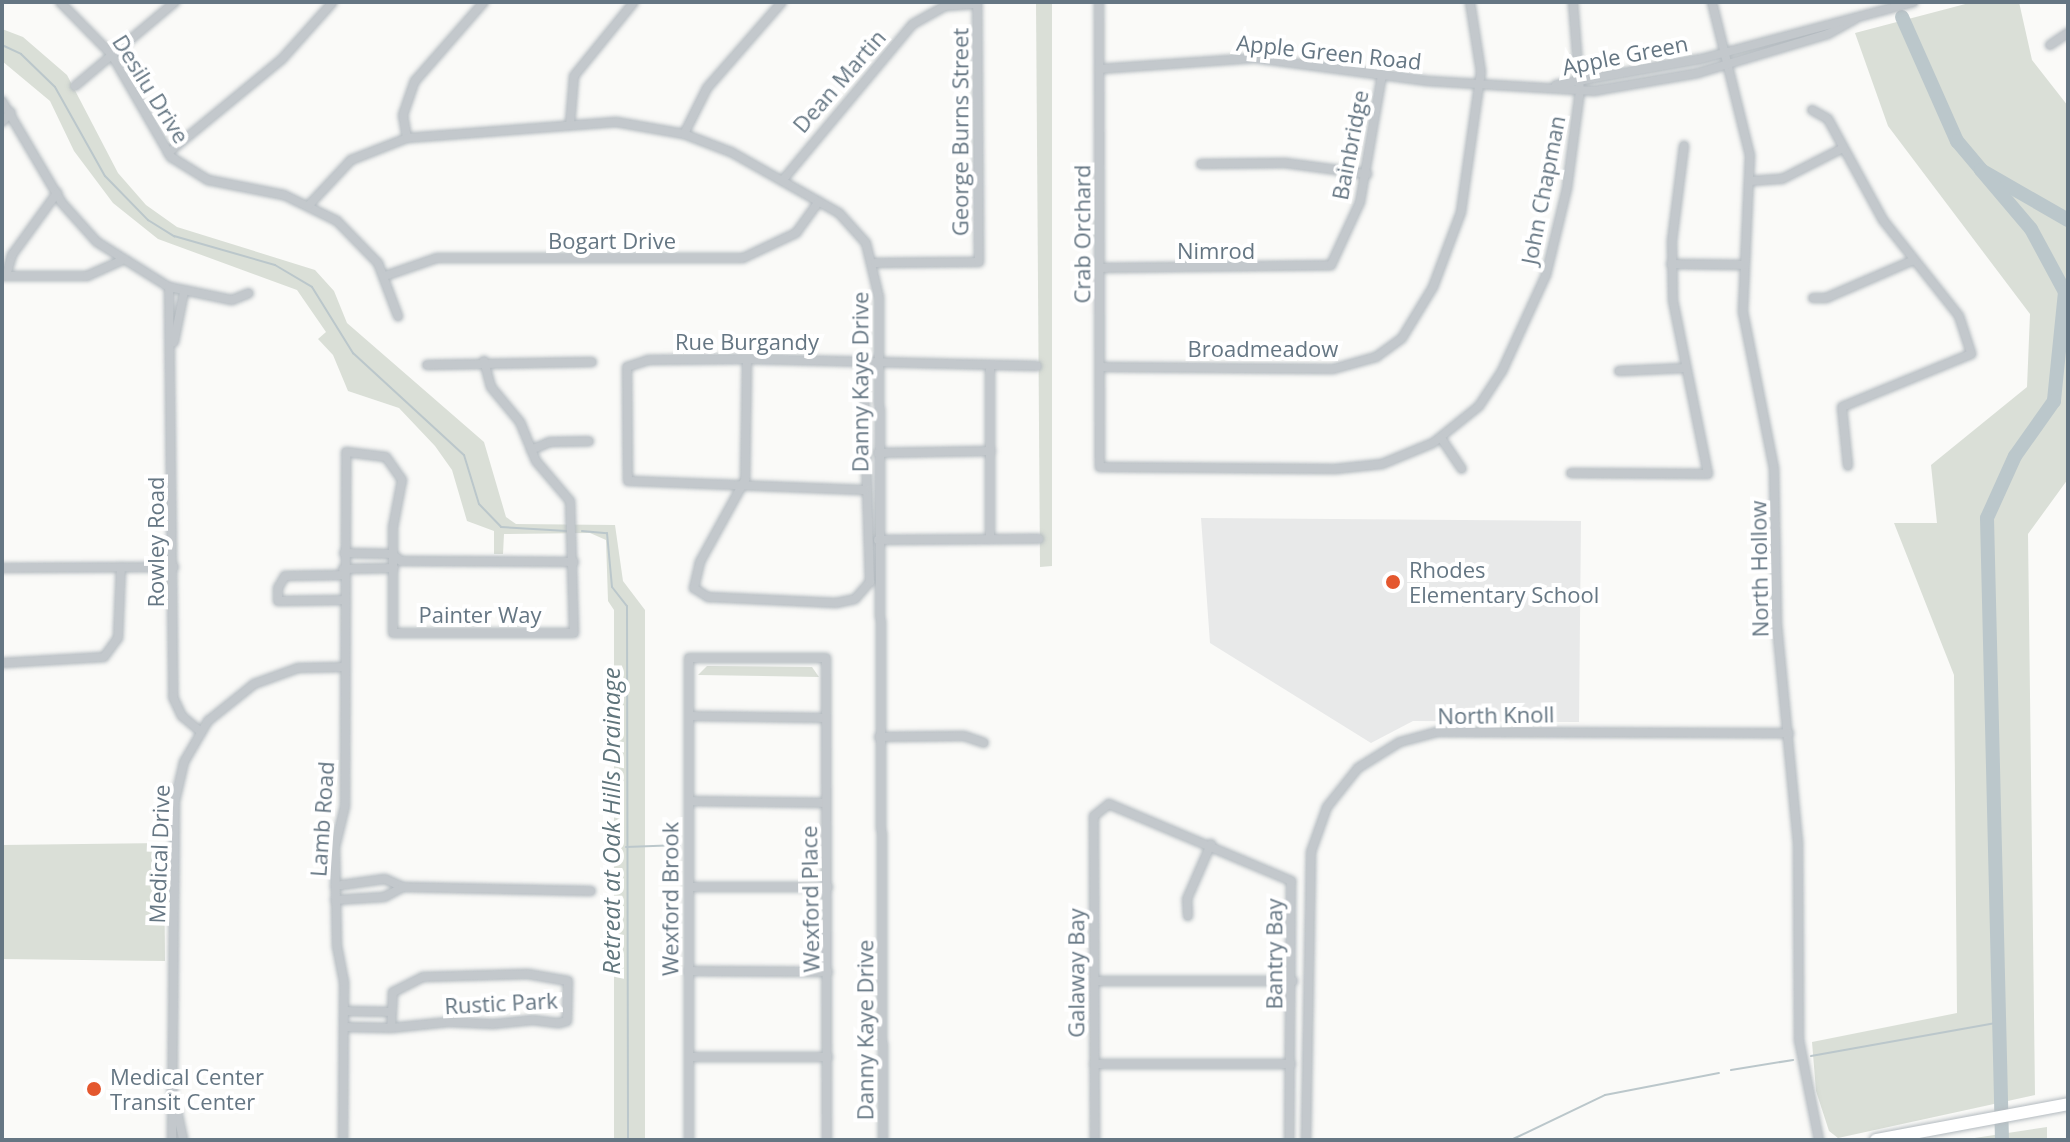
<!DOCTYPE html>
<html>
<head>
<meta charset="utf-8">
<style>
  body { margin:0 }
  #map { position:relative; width:2070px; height:1142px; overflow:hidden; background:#fafaf8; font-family:"Open Sans",sans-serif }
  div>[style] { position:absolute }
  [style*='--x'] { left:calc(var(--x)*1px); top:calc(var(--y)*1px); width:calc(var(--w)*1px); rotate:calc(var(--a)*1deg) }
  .built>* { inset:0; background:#e8e9e9 }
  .green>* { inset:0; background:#dadfd7 }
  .stream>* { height:2px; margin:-1px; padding:0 1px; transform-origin:1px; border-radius:1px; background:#bbc7cb }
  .river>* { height:14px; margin:-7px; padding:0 7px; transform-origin:7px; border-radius:7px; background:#bbc7cb }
  .roads { filter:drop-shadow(0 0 2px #b3babf) drop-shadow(0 0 2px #b3babf) }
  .minor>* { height:8px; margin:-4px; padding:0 4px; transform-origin:4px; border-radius:4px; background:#c3c8cc }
  .secondary>* { height:12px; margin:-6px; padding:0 6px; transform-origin:6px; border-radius:6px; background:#fff }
  .dots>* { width:22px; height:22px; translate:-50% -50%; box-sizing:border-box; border:4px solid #fff; border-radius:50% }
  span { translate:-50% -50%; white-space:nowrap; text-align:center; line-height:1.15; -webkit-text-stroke:8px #fff; paint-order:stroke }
  .street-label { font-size:22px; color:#657683 }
  .poi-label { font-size:22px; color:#657683 }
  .left { translate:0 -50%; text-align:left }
  .water-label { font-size:24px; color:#60757c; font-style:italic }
  .frame { position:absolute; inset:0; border:4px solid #657683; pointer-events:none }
</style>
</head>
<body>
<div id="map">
  <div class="built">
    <i style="clip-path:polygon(1201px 518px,1581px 521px,1579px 722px,1413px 721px,1371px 743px,1210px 643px)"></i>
  </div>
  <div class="green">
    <i style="clip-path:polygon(1036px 2px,1052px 2px,1052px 566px,1040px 567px)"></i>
    <i style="clip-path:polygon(1973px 2px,2019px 2px,2032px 60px,2068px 106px,2068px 479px,2028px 534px,2035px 1095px,1838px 1138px,1829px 1131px,1816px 1091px,1812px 1042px,1957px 1013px,1954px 675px,1894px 523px,1937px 523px,1931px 465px,2027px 387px,2030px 314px,1888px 126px,1855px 33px)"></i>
    <i style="clip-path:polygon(2px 29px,23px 37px,67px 75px,118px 173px,146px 205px,177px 227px,315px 270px,334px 291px,347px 323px,484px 442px,506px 517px,516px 524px,615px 525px,623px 581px,645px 610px,645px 1140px,614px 1140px,614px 610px,608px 601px,606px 540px,590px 533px,504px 534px,503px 554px,494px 554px,494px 531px,467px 521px,452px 470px,435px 446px,399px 408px,348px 391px,333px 355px,318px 339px,326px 332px,297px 290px,158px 239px,113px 203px,74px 151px,50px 101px,2px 61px)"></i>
    <i style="clip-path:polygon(707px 666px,812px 667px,819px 677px,698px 675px)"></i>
    <i style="clip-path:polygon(164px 843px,165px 961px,2px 959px,2px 845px)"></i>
    <i style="clip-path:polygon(2047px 1127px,2047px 1140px,1968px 1140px,1968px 1139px)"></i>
  </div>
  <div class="stream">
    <i style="--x:2;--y:45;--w:21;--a:25"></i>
    <i style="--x:21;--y:54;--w:47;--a:44.1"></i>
    <i style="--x:55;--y:87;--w:102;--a:60.7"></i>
    <i style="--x:105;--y:176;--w:62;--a:45.7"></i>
    <i style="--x:148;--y:220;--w:31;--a:32"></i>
    <i style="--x:174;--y:236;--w:105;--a:16"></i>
    <i style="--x:275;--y:265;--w:43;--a:30.7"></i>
    <i style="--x:312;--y:287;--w:78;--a:58.2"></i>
    <i style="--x:353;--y:353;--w:151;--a:42.6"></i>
    <i style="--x:464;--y:455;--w:51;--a:73"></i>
    <i style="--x:479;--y:504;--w:32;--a:46"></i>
    <i style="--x:501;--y:527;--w:66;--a:3.5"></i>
    <i style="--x:582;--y:531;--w:25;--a:5"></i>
    <i style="--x:607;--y:533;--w:54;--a:84.7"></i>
    <i style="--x:612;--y:587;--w:24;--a:52"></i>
    <i style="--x:627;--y:606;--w:534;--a:89.89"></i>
    <i style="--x:626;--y:847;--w:54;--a:-2.1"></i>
    <i style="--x:1811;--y:1056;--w:189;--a:-10.1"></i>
    <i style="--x:1731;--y:1070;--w:63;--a:-9.2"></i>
    <i style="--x:1511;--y:1140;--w:104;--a:-25.6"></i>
    <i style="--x:1605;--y:1095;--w:116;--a:-10.9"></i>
  </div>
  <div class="river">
    <i style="--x:1902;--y:17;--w:136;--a:66.1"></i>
    <i style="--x:1957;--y:141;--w:38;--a:50"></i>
    <i style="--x:1981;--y:170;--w:100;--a:29.9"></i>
    <i style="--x:1981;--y:170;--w:77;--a:49.7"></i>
    <i style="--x:2031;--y:229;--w:72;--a:61.6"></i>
    <i style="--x:2065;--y:292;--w:110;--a:95.8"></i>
    <i style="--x:2054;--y:401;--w:67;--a:125.3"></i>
    <i style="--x:2015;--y:456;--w:68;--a:114.3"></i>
    <i style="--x:1987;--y:518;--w:622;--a:88.62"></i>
  </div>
  <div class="roads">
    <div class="minor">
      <i style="--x:60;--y:2;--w:74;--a:45.5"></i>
      <i style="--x:112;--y:55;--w:118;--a:60"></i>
      <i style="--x:171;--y:157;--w:44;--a:31.9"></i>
      <i style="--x:208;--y:180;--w:77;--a:11.2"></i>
      <i style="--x:284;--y:195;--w:59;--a:26.1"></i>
      <i style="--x:337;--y:221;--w:59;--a:45.7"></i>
      <i style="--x:378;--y:263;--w:57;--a:69.3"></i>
      <i style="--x:1099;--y:2;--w:465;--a:89.9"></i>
      <i style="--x:1100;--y:467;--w:235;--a:0.5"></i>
      <i style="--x:1335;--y:469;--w:47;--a:-6.1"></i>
      <i style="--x:1382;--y:464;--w:55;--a:-22.4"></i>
      <i style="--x:1433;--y:443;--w:59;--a:-38.8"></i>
      <i style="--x:1479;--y:406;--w:42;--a:-56.7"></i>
      <i style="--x:1502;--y:371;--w:106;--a:-65.4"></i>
      <i style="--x:1546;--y:275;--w:89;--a:-76.4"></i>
      <i style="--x:1567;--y:188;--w:98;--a:-82.4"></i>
      <i style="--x:1580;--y:91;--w:89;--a:-94.5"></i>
      <i style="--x:1712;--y:2;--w:158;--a:76.1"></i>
      <i style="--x:1750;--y:155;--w:157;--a:92.6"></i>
      <i style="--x:1743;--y:312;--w:160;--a:78.8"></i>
      <i style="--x:1774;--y:469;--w:156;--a:88.9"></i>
      <i style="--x:1777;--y:625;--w:221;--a:84.5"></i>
      <i style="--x:1798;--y:845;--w:195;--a:89.7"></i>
      <i style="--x:1799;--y:1040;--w:102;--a:78.7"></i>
      <i style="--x:2050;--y:45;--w:22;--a:-34"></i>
      <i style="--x:1099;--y:69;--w:156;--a:-4"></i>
      <i style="--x:1255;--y:58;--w:174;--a:7.6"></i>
      <i style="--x:1427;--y:81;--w:167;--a:3.4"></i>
      <i style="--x:1594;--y:91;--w:106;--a:-9.8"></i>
      <i style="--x:1698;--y:73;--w:136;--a:-16.7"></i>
      <i style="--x:1828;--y:34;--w:31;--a:-29"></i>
      <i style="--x:1556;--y:85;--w:147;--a:-10.2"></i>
      <i style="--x:1701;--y:59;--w:220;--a:-15"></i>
      <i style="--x:75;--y:86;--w:131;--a:-40"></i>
      <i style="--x:2;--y:101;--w:118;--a:59.5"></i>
      <i style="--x:62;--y:203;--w:52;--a:48.1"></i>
      <i style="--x:97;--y:242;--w:85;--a:32"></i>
      <i style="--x:169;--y:287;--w:64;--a:11.7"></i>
      <i style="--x:232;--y:300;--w:18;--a:-22"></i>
      <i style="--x:1812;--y:110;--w:18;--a:29"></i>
      <i style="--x:1828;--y:119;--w:115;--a:61.4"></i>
      <i style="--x:1883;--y:220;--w:122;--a:51.6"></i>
      <i style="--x:1959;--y:316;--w:40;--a:72"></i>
      <i style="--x:1971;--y:354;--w:139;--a:157.7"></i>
      <i style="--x:1842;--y:407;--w:59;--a:84.2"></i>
      <i style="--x:2;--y:122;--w:13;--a:-48"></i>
      <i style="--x:570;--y:124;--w:48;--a:-85.2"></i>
      <i style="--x:574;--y:76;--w:95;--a:-51"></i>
      <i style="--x:684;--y:134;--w:51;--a:-63.4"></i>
      <i style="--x:707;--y:88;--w:114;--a:-48.9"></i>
      <i style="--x:407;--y:138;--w:23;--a:-100"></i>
      <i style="--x:403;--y:115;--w:36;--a:-71"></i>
      <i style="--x:415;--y:81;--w:105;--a:-48.9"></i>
      <i style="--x:168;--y:153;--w:148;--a:-39.5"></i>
      <i style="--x:282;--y:59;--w:76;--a:-48.2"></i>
      <i style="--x:1201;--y:164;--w:84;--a:-0.7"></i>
      <i style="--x:1285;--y:163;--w:83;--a:7.6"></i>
      <i style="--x:782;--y:181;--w:204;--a:-50.2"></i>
      <i style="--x:913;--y:24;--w:38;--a:-29"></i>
      <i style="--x:946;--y:6;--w:31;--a:-4"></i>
      <i style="--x:1751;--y:181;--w:31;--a:-4"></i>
      <i style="--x:1782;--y:179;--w:68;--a:-26.9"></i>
      <i style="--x:309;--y:205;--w:62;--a:-47"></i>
      <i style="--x:351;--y:160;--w:60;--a:-21.4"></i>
      <i style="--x:407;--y:138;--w:210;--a:-4.4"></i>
      <i style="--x:616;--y:122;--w:69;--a:10"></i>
      <i style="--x:684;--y:134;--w:50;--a:21"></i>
      <i style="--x:731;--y:152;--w:124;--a:29.5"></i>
      <i style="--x:839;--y:213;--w:40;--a:48"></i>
      <i style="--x:866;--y:243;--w:56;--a:76.5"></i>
      <i style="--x:879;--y:297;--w:843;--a:89.73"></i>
      <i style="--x:875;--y:263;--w:104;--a:-0.6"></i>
      <i style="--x:979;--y:262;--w:260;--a:-90.4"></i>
      <i style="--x:1671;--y:264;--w:73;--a:0.8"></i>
      <i style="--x:1100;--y:268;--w:231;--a:-0.7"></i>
      <i style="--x:1331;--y:265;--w:69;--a:-65.3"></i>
      <i style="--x:1360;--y:202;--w:129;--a:-80.2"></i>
      <i style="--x:2;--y:276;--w:85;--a:0"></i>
      <i style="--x:87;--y:276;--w:37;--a:-24"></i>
      <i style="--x:6;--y:276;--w:22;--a:-74"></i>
      <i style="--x:12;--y:255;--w:77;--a:-54"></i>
      <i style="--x:385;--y:276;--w:55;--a:-19.1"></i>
      <i style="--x:437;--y:258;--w:306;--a:0"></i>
      <i style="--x:743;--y:258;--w:59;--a:-25.3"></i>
      <i style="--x:796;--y:233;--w:39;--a:-54"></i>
      <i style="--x:169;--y:287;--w:410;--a:89.4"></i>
      <i style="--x:173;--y:697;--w:21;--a:65"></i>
      <i style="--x:182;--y:716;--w:23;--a:40"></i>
      <i style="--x:1813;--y:298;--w:13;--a:0"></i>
      <i style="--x:1826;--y:298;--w:96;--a:-23.4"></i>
      <i style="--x:174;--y:342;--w:51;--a:-78.7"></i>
      <i style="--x:747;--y:359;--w:121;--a:90.9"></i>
      <i style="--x:745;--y:480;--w:94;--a:118.8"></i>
      <i style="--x:700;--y:562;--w:27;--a:103"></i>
      <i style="--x:694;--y:588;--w:17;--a:33"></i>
      <i style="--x:708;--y:597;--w:128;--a:2.7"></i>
      <i style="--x:836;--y:603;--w:19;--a:-12"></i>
      <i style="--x:855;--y:599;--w:23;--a:-49"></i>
      <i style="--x:870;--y:582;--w:220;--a:-91.8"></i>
      <i style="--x:427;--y:365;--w:165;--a:-1"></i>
      <i style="--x:990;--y:366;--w:173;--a:90"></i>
      <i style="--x:1100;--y:367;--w:233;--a:0.5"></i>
      <i style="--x:1333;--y:369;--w:45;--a:-15.6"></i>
      <i style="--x:1376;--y:357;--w:32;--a:-36"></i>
      <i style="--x:1402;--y:338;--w:60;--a:-58.7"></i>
      <i style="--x:1433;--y:287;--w:80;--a:-69.5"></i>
      <i style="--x:1461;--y:212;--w:141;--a:-81.9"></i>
      <i style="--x:1481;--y:72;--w:71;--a:-98.9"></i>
      <i style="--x:1619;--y:371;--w:66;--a:-2.6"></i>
      <i style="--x:1441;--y:438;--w:37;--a:56"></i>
      <i style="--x:531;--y:450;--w:21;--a:-23"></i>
      <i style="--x:550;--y:442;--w:39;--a:-1"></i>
      <i style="--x:878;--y:453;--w:113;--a:-1"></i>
      <i style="--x:1571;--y:473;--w:137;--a:0.4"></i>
      <i style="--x:1708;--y:474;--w:177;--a:-101.4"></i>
      <i style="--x:1673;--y:300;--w:59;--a:-91"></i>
      <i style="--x:1672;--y:241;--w:96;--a:-82.8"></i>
      <i style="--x:865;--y:490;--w:237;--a:-177.8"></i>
      <i style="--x:628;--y:481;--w:114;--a:-90.5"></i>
      <i style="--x:627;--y:367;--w:22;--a:-18"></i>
      <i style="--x:648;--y:360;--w:99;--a:-0.6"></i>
      <i style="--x:747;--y:359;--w:290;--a:1.4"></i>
      <i style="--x:878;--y:540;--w:161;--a:-0.4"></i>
      <i style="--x:344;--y:553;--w:48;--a:1.2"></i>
      <i style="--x:392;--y:554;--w:11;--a:38"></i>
      <i style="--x:401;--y:561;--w:173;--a:0.3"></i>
      <i style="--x:2;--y:568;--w:172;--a:-0.3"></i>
      <i style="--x:343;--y:569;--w:51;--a:-1.1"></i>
      <i style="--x:343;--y:575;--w:58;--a:179"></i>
      <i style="--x:285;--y:576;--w:14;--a:120"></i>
      <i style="--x:278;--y:588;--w:13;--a:90"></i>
      <i style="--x:278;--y:601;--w:66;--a:-0.9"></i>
      <i style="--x:2;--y:663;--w:102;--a:-3.4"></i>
      <i style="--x:104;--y:657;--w:24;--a:-54"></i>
      <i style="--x:118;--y:638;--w:71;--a:-87.6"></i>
      <i style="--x:689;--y:716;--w:136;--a:0.8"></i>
      <i style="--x:879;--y:737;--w:85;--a:-0.7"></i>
      <i style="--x:964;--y:736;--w:21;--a:19"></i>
      <i style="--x:689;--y:801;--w:137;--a:0.8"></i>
      <i style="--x:335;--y:886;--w:50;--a:-8"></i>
      <i style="--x:385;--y:879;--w:20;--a:24"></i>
      <i style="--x:403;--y:887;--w:21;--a:152"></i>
      <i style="--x:384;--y:897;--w:49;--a:176.5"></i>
      <i style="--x:403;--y:887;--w:188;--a:1.2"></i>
      <i style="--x:689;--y:887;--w:139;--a:0"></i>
      <i style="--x:1188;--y:916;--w:17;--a:-93"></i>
      <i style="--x:1187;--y:899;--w:60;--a:-66.4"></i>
      <i style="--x:688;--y:971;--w:140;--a:0.4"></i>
      <i style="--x:1094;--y:981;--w:199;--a:0"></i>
      <i style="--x:344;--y:1011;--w:47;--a:1.2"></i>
      <i style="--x:344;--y:1027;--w:47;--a:1.2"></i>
      <i style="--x:391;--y:1028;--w:58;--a:-5.9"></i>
      <i style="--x:449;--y:1022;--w:44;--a:2.6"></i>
      <i style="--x:493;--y:1024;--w:40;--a:-5.7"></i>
      <i style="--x:533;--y:1020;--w:26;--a:7"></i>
      <i style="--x:559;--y:1023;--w:8;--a:-14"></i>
      <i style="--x:567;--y:1021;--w:40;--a:-88.6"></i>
      <i style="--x:568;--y:981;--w:41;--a:-170.1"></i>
      <i style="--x:528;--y:974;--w:105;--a:178.4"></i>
      <i style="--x:423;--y:977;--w:34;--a:153"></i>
      <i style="--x:393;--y:992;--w:36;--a:93"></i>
      <i style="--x:690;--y:1057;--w:138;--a:0"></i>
      <i style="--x:1094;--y:1064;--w:197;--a:0"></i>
      <i style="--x:176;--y:1106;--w:35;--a:78"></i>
      <i style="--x:172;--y:1140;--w:339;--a:-89.5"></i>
      <i style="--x:175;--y:801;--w:40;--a:-77"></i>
      <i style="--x:184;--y:762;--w:48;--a:-59.7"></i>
      <i style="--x:208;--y:721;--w:59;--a:-38.8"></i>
      <i style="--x:254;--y:684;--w:47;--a:-20"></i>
      <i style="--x:298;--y:668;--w:46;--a:-1.2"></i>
      <i style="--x:343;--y:1140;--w:158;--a:-89.6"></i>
      <i style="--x:344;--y:982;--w:37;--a:-101"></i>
      <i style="--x:337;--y:946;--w:99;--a:-91.2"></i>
      <i style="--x:335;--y:847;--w:42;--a:-76.3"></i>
      <i style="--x:345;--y:806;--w:354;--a:-89.8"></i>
      <i style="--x:346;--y:452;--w:40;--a:7.1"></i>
      <i style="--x:386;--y:457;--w:28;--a:55"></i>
      <i style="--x:402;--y:480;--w:48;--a:100.8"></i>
      <i style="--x:393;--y:527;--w:106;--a:90"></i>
      <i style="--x:393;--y:633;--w:181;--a:0"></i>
      <i style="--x:574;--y:633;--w:132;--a:-91.7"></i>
      <i style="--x:570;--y:501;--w:52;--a:-130.4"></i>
      <i style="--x:536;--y:461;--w:42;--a:-112.3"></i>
      <i style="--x:520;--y:422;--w:45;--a:-129.6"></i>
      <i style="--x:491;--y:387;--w:27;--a:-105"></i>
      <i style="--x:689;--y:1140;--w:482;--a:-90"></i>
      <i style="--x:689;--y:658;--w:137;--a:0"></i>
      <i style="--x:826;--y:658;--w:482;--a:89.9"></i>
      <i style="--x:1095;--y:1140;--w:324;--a:-90.2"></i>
      <i style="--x:1094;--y:816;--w:19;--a:-39"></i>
      <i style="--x:1109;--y:804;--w:198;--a:22.9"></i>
      <i style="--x:1291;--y:881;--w:259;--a:90.4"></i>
      <i style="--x:1306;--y:1140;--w:288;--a:-89"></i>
      <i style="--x:1311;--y:852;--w:48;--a:-70.4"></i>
      <i style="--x:1327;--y:807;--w:50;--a:-51.5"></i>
      <i style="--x:1358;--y:768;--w:49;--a:-31.8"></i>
      <i style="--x:1400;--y:742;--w:38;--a:-15"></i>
      <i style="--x:1437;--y:732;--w:352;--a:0.2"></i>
    </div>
    <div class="secondary">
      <i style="--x:1876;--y:1140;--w:195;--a:-10.6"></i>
    </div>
  </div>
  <div class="dots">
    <i style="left:1393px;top:582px;background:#e4572e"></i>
    <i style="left:94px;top:1089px;background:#e4572e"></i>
  </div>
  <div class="street-label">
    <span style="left:1329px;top:52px;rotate:6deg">Apple Green Road</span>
    <span style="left:1625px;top:55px;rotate:-11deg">Apple Green</span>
    <span style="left:839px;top:81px;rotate:-49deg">Dean Martin</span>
    <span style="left:151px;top:89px;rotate:58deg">Desilu Drive</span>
    <span style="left:960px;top:132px;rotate:-90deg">George Burns Street</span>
    <span style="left:1350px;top:145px;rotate:-79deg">Bainbridge</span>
    <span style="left:1543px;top:190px;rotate:-79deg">John Chapman</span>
    <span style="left:1082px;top:234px;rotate:-90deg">Crab Orchard</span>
    <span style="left:612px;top:241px">Bogart Drive</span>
    <span style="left:1216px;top:251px">Nimrod</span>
    <span style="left:747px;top:342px">Rue Burgandy</span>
    <span style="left:1263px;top:349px">Broadmeadow</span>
    <span style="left:860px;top:382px;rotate:-90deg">Danny Kaye Drive</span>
    <span style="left:156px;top:542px;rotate:-90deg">Rowley Road</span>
    <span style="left:1759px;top:569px;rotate:-91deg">North Hollow</span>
    <span style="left:480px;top:615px">Painter Way</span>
    <span style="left:1496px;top:715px;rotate:-1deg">North Knoll</span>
    <span style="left:322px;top:819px;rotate:-86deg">Lamb Road</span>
    <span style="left:159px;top:854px;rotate:-88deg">Medical Drive</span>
    <span style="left:670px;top:899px;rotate:-90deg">Wexford Brook</span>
    <span style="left:810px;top:899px;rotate:-91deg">Wexford Place</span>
    <span style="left:1274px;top:954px;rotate:-90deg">Bantry Bay</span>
    <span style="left:1076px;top:973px;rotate:-90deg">Galaway Bay</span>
    <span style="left:501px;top:1003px;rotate:-3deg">Rustic Park</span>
    <span style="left:865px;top:1030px;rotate:-90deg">Danny Kaye Drive</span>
  </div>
  <div class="poi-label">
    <span class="left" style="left:1409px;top:582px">Rhodes<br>Elementary School</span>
    <span class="left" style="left:110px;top:1089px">Medical Center<br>Transit Center</span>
  </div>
  <div class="water-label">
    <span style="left:611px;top:821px;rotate:-90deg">Retreat at Oak Hills Drainage</span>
  </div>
  <div class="frame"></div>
</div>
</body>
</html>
